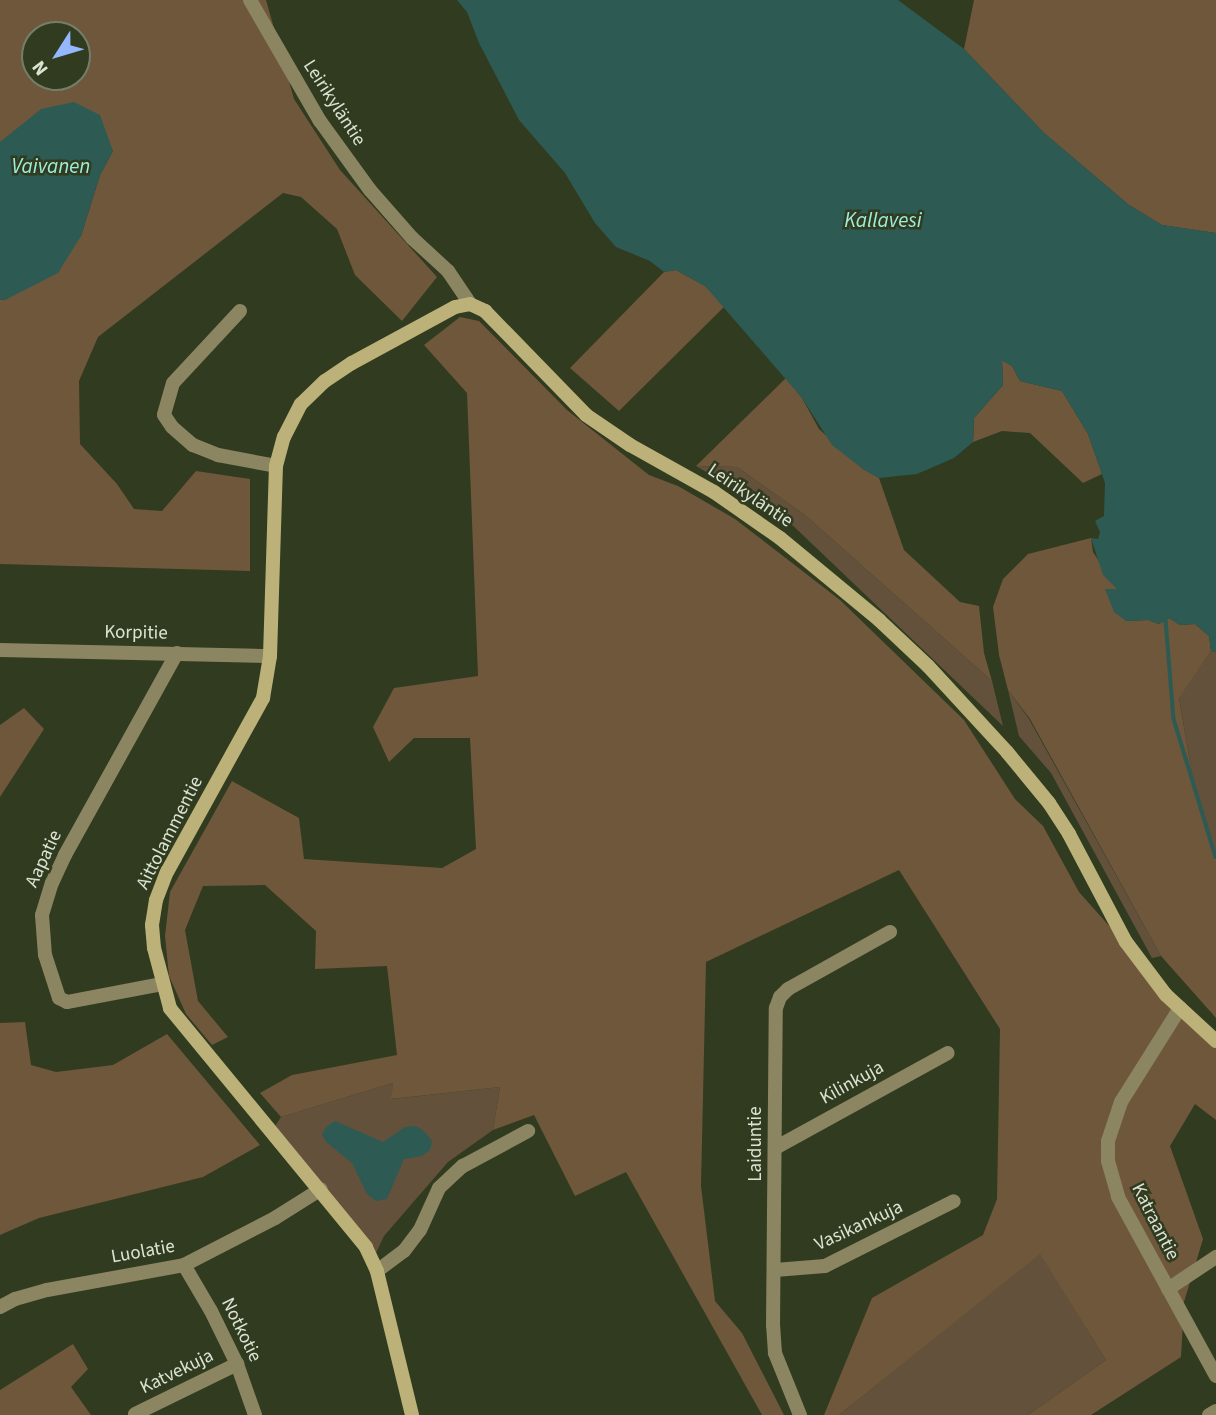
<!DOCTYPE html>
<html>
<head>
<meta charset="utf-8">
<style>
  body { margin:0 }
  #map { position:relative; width:1216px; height:1415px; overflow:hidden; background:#303b20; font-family:"Source Sans 3",sans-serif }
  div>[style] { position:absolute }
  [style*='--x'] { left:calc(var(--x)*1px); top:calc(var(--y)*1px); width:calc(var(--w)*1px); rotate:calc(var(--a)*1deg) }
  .green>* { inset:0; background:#63513b }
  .forest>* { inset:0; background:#6f573b }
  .water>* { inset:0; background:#2d5b53 }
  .stream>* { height:3.5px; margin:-1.75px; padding:0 1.75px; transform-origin:1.75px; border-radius:1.75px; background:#2d5b53 }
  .street>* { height:14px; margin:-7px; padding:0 7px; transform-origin:7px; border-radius:7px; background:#8c8562 }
  .secondary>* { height:14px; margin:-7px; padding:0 7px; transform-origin:7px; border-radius:7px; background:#bcb178 }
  span { translate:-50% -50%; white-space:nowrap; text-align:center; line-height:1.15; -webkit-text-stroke:5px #303b20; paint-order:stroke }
  .street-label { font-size:19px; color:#dce3d3 }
  .water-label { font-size:21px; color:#9cedde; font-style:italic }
  .north { position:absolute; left:21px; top:21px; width:70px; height:70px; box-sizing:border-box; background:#303b20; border:2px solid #757e68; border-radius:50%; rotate:233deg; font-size:19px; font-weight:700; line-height:28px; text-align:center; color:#dce3d3 }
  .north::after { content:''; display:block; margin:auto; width:24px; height:32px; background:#94b7fd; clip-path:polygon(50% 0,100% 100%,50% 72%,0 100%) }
</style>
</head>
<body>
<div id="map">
  <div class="green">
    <i style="clip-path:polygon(696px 466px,737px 467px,805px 515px,992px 681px,1003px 726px,786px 519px)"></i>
    <i style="clip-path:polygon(1211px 651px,1216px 652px,1216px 855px,1194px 785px,1179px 697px)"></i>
    <i style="clip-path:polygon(1008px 690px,1029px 719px,1161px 956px,1152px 958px,1051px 773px,1019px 736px)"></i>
    <i style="clip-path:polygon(393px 1083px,392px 1099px,500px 1087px,493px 1130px,448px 1162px,384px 1236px,376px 1253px,275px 1126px,281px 1117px)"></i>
    <i style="clip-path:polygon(1040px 1253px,1106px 1360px,1028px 1415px,839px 1415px)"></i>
  </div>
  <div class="forest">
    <i style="clip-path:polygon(evenodd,0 0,266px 0,294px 99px,340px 170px,437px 277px,402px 321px,355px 275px,337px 229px,301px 197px,283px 193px,98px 337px,79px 381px,80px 444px,117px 484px,134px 509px,162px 511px,196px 471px,250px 479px,250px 571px,0 564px,0 300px,7px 299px,81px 236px,100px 175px,113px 151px,4px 140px,0 142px,0 0,35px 35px,77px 35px,77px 77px,35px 77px,35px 35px)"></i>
    <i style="clip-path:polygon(974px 0,1216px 0,1216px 233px,1162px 225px,1129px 205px,1044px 133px,964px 49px)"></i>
    <i style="clip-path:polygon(676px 270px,705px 286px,725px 306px,619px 411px,570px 368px,664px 272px)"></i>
    <i style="clip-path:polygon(460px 317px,479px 321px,567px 410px,649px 475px,678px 486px,735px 519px,840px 600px,964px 720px,1015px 799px,1043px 826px,1079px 892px,1216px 1046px,1216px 1120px,1195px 1104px,1170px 1146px,1203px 1239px,1184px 1302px,1181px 1357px,1091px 1415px,1028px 1415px,1106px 1360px,1040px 1254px,839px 1415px,824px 1415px,872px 1298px,983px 1235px,997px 1199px,1000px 1029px,899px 870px,706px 962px,701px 1186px,715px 1301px,742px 1333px,784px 1415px,762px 1415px,626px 1172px,575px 1196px,534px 1115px,493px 1130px,500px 1087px,391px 1099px,393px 1083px,281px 1117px,260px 1093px,292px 1075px,397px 1055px,387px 966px,315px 969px,316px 931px,265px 885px,203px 886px,185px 930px,198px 1001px,228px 1037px,212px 1045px,186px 1014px,169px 976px,165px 936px,170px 892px,232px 781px,299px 818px,304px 859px,442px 868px,476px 849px,470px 738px,414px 738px,389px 762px,373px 727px,394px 688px,478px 676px,467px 393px,424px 345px)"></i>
    <i style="clip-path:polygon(1002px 360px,1012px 366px,1020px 381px,1062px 391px,1088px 434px,1102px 474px,1083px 483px,1030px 433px,1002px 431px,973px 442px,974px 418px,1003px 385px)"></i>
    <i style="clip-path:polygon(786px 378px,802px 398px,819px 429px,863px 469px,879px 478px,904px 550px,960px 602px,979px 606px,984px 653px,992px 681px,805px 515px,737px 467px,696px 466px)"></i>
    <i style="clip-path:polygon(1091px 538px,1093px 552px,1118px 590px,1105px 589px,1126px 621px,1148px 620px,1159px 624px,1169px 618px,1180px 625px,1195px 624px,1209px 636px,1211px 651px,1179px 698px,1194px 785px,1216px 855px,1216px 1018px,1161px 956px,1030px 719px,1008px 690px,999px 655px,993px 607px,1003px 579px,1028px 554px)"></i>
    <i style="clip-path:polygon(24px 708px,44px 729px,0 797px,0 725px)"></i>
    <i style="clip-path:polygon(25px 1022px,31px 1065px,56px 1072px,113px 1065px,167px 1034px,260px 1145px,203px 1177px,39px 1218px,0 1235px,0 1023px)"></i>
    <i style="clip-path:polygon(73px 1344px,88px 1369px,71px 1387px,91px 1415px,0 1415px,0 1390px)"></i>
  </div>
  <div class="water">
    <i style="clip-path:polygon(457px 0,898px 0,964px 49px,1044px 133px,1129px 205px,1162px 225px,1216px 233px,1216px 652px,1211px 651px,1209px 636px,1195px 624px,1180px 625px,1169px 618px,1159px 624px,1148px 620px,1126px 621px,1114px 612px,1105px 589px,1117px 589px,1103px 575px,1091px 538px,1098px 539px,1100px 532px,1095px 521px,1104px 516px,1105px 483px,1088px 434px,1062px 391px,1020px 381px,1012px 366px,1002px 361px,1003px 385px,974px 418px,973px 442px,954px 458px,917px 474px,879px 478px,863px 469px,832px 445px,802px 398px,705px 286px,676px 270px,664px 272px,650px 261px,616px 247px,595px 223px,565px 173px,519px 120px,479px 43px,467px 12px)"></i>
    <i style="clip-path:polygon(74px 102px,100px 115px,113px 151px,100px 175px,81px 236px,58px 273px,7px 299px,0 300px,0 142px,41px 109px)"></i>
    <i style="clip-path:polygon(335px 1121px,383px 1142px,405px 1127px,416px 1126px,424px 1131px,432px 1141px,430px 1150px,422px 1156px,404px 1159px,387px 1199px,376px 1201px,367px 1194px,352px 1163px,326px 1142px,322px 1135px,326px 1127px)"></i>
  </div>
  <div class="stream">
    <i style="--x:1166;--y:620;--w:99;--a:85.4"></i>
    <i style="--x:1174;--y:719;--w:144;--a:73.1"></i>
  </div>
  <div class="street">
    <i style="--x:250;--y:0;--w:140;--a:60"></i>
    <i style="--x:320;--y:121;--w:85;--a:54.1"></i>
    <i style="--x:370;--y:190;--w:64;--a:48.8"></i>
    <i style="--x:412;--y:238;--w:49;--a:42.5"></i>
    <i style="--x:448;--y:271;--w:40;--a:56"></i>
    <i style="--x:240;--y:311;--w:98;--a:132.9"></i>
    <i style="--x:173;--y:383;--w:33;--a:106"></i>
    <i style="--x:164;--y:415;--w:14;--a:56"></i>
    <i style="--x:172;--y:427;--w:28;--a:41"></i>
    <i style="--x:193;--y:445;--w:27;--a:22"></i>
    <i style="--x:218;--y:455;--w:59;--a:10.7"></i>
    <i style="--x:0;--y:650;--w:270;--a:1.3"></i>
    <i style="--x:162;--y:984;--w:97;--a:169.3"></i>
    <i style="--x:67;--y:1002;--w:9;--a:-153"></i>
    <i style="--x:59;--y:998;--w:45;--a:-108"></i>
    <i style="--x:45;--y:955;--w:40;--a:-94.3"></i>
    <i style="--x:42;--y:915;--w:34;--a:-73"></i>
    <i style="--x:52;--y:883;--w:31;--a:-65"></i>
    <i style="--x:65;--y:855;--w:231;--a:-61"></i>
    <i style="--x:1180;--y:1008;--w:111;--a:122.1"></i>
    <i style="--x:1121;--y:1102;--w:41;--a:108.4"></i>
    <i style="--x:1108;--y:1141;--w:20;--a:90"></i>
    <i style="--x:1108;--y:1161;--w:37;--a:74"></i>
    <i style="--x:1118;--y:1197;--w:204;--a:61.3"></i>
    <i style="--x:775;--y:1148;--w:197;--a:-28.8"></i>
    <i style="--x:184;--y:1265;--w:53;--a:59.6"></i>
    <i style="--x:211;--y:1311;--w:59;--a:63.9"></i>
    <i style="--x:237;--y:1364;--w:54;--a:70.6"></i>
    <i style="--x:775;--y:1270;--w:50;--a:-4.6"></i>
    <i style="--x:825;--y:1266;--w:144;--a:-26.7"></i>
    <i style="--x:377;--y:1271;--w:34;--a:-37"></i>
    <i style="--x:404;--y:1251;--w:26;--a:-53"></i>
    <i style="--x:420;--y:1230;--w:46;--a:-65.7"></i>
    <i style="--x:439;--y:1188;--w:33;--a:-43"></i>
    <i style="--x:463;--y:1166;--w:74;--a:-28.3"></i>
    <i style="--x:1168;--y:1289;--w:58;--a:-33.7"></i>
    <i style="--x:0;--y:1307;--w:17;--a:-28"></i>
    <i style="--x:15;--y:1299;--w:33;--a:-16"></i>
    <i style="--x:47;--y:1290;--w:139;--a:-10.3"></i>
    <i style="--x:184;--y:1265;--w:102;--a:-27.3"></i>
    <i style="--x:275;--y:1218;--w:54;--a:-32.2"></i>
    <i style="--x:135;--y:1414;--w:114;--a:-26.1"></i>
    <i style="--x:800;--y:1415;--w:67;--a:-112"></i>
    <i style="--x:775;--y:1353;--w:28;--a:-94"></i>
    <i style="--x:773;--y:1325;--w:317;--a:-89.5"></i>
    <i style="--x:776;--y:1008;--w:12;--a:-70"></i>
    <i style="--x:780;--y:997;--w:11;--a:-45"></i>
    <i style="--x:788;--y:989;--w:117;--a:-29.2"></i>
    <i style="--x:1209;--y:1415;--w:8;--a:-30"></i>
  </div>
  <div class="secondary">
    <i style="--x:412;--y:1415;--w:148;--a:-103.7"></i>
    <i style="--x:377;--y:1271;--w:26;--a:-115"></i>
    <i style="--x:366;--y:1247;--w:309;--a:-129.4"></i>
    <i style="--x:170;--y:1008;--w:62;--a:-104.9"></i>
    <i style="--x:154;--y:948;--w:23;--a:-95"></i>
    <i style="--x:152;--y:925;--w:25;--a:-81"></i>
    <i style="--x:156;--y:900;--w:30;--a:-69"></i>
    <i style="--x:167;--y:872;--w:199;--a:-61.1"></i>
    <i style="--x:263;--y:698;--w:43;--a:-80.5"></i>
    <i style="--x:270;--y:656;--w:190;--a:-88.2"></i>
    <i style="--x:276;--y:466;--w:30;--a:-75"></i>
    <i style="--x:284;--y:437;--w:37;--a:-63"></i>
    <i style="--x:301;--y:404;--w:33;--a:-44"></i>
    <i style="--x:325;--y:381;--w:32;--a:-34"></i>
    <i style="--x:352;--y:363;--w:117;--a:-28.5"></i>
    <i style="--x:455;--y:307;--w:15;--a:-11"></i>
    <i style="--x:470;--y:304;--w:17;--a:25"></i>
    <i style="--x:485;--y:311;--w:145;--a:45.8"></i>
    <i style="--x:586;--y:415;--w:53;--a:34.3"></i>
    <i style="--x:630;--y:445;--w:96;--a:29.2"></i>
    <i style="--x:714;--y:492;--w:80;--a:34.9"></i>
    <i style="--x:780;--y:538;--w:129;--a:39.6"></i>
    <i style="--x:879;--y:620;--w:67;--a:43.2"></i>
    <i style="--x:928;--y:666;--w:117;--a:47.4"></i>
    <i style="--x:1007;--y:752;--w:66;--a:50.5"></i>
    <i style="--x:1049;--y:803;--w:37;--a:57"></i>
    <i style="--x:1069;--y:834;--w:122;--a:62.2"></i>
    <i style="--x:1126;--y:942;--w:66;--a:53"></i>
    <i style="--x:1166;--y:995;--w:68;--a:42.6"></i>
  </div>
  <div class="street-label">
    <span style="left:334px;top:103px;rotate:57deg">Leirikyläntie</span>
    <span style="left:750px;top:496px;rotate:34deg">Leirikyläntie</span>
    <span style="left:136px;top:633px;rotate:1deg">Korpitie</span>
    <span style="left:170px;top:833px;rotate:-63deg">Aittolammentie</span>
    <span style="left:44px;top:859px;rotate:-65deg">Aapatie</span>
    <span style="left:852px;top:1083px;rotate:-29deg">Kilinkuja</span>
    <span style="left:756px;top:1144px;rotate:-90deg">Laiduntie</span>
    <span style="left:1155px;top:1222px;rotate:63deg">Katraantie</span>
    <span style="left:859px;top:1226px;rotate:-25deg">Vasikankuja</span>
    <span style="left:143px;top:1252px;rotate:-10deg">Luolatie</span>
    <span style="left:241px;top:1330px;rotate:64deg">Notkotie</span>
    <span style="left:177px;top:1372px;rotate:-26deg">Katvekuja</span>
  </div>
  <div class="water-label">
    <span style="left:51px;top:166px">Vaivanen</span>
    <span style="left:883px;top:220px">Kallavesi</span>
  </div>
  <div class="north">N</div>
</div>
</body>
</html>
